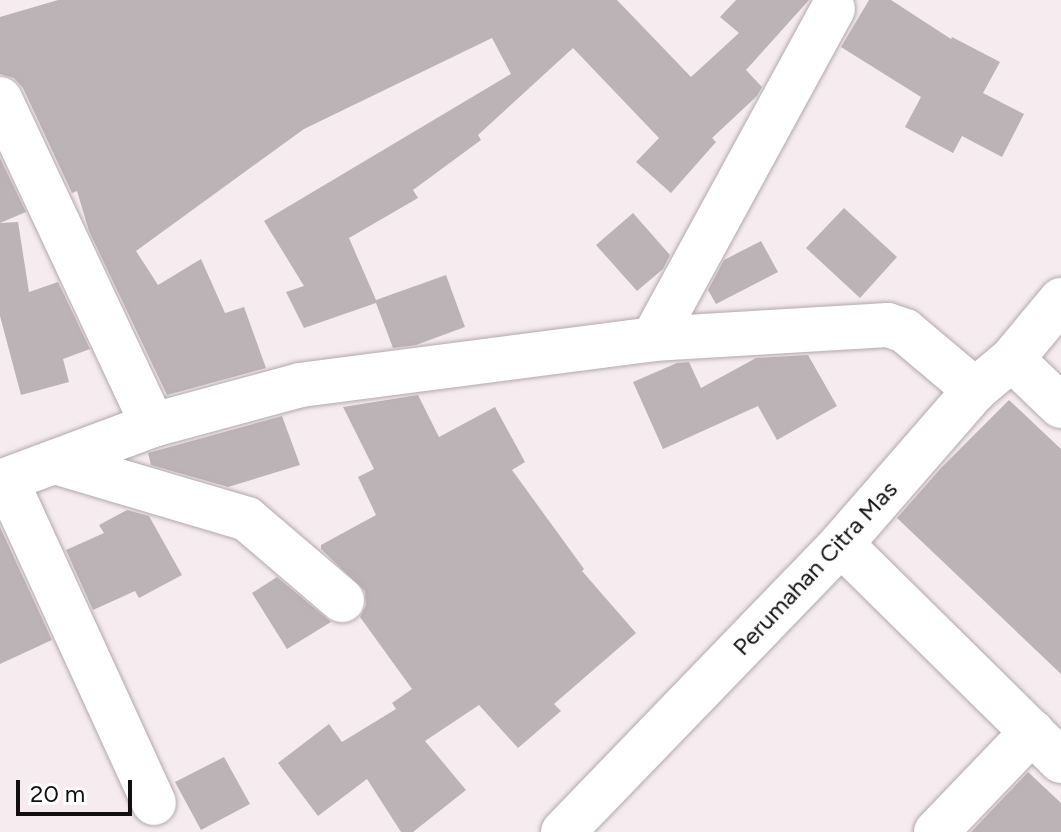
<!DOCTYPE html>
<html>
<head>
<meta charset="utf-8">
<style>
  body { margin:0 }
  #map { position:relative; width:1061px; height:832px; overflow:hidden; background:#f6ecef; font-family:Figtree,sans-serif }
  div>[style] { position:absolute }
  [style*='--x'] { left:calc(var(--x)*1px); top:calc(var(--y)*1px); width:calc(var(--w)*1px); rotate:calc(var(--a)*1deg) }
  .building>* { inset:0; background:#bcb3b6 }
  .roads { filter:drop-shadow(0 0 2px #b2a8ab) drop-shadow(0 0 2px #b2a8ab) }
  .minor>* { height:44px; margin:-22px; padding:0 22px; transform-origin:22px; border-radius:22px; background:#fff }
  span { translate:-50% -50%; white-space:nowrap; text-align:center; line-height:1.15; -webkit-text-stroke:6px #fff; paint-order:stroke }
  .street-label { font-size:24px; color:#120f10 }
  .scale { position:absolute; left:16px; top:780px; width:116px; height:36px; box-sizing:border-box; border:4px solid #120f10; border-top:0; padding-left:10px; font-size:24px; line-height:28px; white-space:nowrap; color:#120f10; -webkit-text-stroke:6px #fff; paint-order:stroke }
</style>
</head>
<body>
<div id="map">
  <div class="building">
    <i style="clip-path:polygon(58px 0,617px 0,691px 77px,739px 33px,720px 17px,736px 0,809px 0,746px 70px,762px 87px,757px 96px,712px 138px,716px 142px,671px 193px,636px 162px,659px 138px,573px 48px,478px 135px,481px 140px,413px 190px,418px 198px,349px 238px,376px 300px,446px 275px,465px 327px,416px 345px,393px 348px,376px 303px,304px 328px,286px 292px,304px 286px,264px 221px,511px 74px,492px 38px,304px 129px,136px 251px,158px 285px,201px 259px,225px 313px,244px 307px,266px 368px,167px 395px,89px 231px,77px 191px,72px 193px,23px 88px,14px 78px,0 74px,0 17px)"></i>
    <i style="clip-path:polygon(869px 0,891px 0,951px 39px,952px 37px,1000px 62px,983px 93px,1024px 114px,1002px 157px,962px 136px,953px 153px,905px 127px,921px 97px,841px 47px)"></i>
    <i style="clip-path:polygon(0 158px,26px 212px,0 223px)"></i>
    <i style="clip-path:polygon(844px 208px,897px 257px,860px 298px,806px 248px)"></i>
    <i style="clip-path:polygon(633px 213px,670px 255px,663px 269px,637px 291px,596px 245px)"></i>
    <i style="clip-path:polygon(18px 222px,29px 292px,58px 282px,90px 349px,63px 359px,69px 382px,21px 395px,0 316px,0 223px)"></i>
    <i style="clip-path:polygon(761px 241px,778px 272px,716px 304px,708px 290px,724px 260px)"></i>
    <i style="clip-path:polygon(808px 355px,837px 406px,777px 440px,758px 406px,663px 449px,633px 382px,677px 363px,689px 362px,701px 388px,756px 358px)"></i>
    <i style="clip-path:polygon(418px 395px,439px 437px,495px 407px,525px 462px,512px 470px,584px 569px,582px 571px,636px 633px,554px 704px,561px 711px,518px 748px,479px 705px,425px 741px,466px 790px,413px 832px,401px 832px,367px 779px,318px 816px,278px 763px,329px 724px,342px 742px,396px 709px,392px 703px,412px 689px,360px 617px,366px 605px,365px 591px,321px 549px,321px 545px,376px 515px,358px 477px,374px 469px,343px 407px)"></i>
    <i style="clip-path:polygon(1009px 400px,1061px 449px,1061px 674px,897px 518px,941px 468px)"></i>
    <i style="clip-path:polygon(282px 416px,300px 465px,228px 487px,151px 465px,148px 453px)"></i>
    <i style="clip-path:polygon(127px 510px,149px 516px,182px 575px,139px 598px,135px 591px,93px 610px,66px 550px,104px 533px,99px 525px)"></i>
    <i style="clip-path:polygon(0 527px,52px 640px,0 664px)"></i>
    <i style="clip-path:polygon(277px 577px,331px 622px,287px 649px,252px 593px)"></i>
    <i style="clip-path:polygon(224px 757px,250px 804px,201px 830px,175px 782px)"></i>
    <i style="clip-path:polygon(1028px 772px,1061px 803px,1061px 832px,971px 832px)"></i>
  </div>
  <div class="roads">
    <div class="minor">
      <i style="--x:0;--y:99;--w:360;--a:64.9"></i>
      <i style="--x:653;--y:339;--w:376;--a:-61.4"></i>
      <i style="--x:1012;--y:359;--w:68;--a:43.8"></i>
      <i style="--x:58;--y:463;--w:197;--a:16.5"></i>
      <i style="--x:247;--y:519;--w:125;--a:40.5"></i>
      <i style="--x:0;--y:482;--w:163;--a:-20.4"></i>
      <i style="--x:153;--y:425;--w:152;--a:-15.2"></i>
      <i style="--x:300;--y:385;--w:356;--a:-7.4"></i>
      <i style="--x:653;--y:339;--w:235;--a:-3.4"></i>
      <i style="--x:888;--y:325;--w:18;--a:19"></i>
      <i style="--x:905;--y:331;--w:92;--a:40.1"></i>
      <i style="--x:7;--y:482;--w:353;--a:65.4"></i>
      <i style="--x:841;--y:544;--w:309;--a:44.6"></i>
      <i style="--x:563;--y:832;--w:400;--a:-46"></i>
      <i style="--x:841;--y:544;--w:204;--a:-49"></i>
      <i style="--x:975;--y:390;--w:48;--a:-40"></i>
      <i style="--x:1012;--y:359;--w:77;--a:-50.3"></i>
      <i style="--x:936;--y:832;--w:139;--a:-46.2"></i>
    </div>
  </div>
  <div class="street-label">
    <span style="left:815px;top:568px;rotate:-47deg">Perumahan Citra Mas</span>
  </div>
  <div class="scale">20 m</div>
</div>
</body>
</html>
